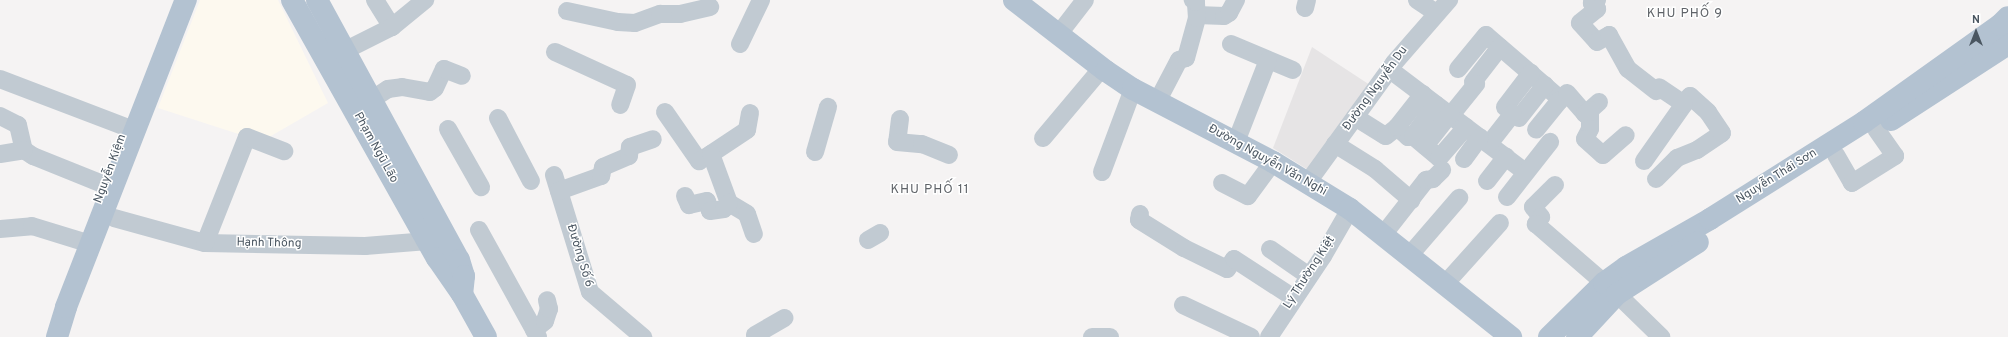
<!DOCTYPE html>
<html>
<head>
<meta charset="utf-8">
<style>
  body { margin:0 }
  #map { position:relative; width:2008px; height:337px; overflow:hidden; background:#f5f3f3; font-family:Overpass,sans-serif }
  div>[style] { position:absolute }
  [style*='--x'] { left:calc(var(--x)*1px); top:calc(var(--y)*1px); width:calc(var(--w)*1px); rotate:calc(var(--a)*1deg) }
  .commercial>* { inset:0; background:#fdf9ef }
  .education>* { inset:0; background:#e6e4e5 }
  .minor>* { height:18px; margin:-9px; padding:0 9px; transform-origin:9px; border-radius:9px; background:#c1cad2 }
  .major>* { height:22px; margin:-11px; padding:0 11px; transform-origin:11px; border-radius:11px; background:#b3c2d1 }
  span { translate:-50% -50%; white-space:nowrap; text-align:center; line-height:1.15; -webkit-text-stroke:3px #fff; paint-order:stroke }
  .street-label { font-size:12px; color:#4a5661 }
  .neighbourhood-label { font-size:13px; color:#5f6368; letter-spacing:1px }
  .north { position:absolute; left:1956px; top:12px; width:40px; height:40px; -webkit-text-stroke:3px #fff; paint-order:stroke; rotate:0deg; font-size:11px; font-weight:700; line-height:16px; text-align:center; color:#4a5661 }
  .north::after { content:''; display:block; margin:auto; width:14px; height:18px; background:#4a5661; clip-path:polygon(50% 0,100% 100%,50% 72%,0 100%) }
</style>
</head>
<body>
<div id="map">
  <div class="commercial">
    <i style="clip-path:polygon(200px 0,278px 0,328px 103px,264px 140px,254px 139px,158px 108px)"></i>
  </div>
  <div class="education">
    <i style="clip-path:polygon(1312px 47px,1370px 85px,1310px 171px,1273px 148px)"></i>
  </div>
  <div class="minor">
    <i style="--x:375;--y:0;--w:32;--a:58"></i>
    <i style="--x:1417;--y:0;--w:23;--a:34"></i>
    <i style="--x:1597;--y:0;--w:6;--a:149"></i>
    <i style="--x:1592;--y:3;--w:8;--a:50"></i>
    <i style="--x:1597;--y:9;--w:22;--a:141"></i>
    <i style="--x:1580;--y:23;--w:25;--a:48"></i>
    <i style="--x:1597;--y:42;--w:14;--a:-30"></i>
    <i style="--x:1609;--y:35;--w:39;--a:61"></i>
    <i style="--x:1628;--y:69;--w:36;--a:38"></i>
    <i style="--x:1305;--y:8;--w:8;--a:-76"></i>
    <i style="--x:567;--y:11;--w:52;--a:12.2"></i>
    <i style="--x:618;--y:22;--w:17;--a:3"></i>
    <i style="--x:635;--y:23;--w:27;--a:-20"></i>
    <i style="--x:660;--y:14;--w:20;--a:0"></i>
    <i style="--x:680;--y:14;--w:31;--a:-13"></i>
    <i style="--x:1197;--y:15;--w:27;--a:2"></i>
    <i style="--x:1224;--y:16;--w:6;--a:-31"></i>
    <i style="--x:1229;--y:13;--w:15;--a:-62"></i>
    <i style="--x:1058;--y:35;--w:44;--a:-52.4"></i>
    <i style="--x:740;--y:44;--w:49;--a:-64.5"></i>
    <i style="--x:1231;--y:44;--w:67;--a:22.8"></i>
    <i style="--x:344;--y:51;--w:54;--a:-26.6"></i>
    <i style="--x:392;--y:27;--w:43;--a:-39.3"></i>
    <i style="--x:555;--y:52;--w:79;--a:24.6"></i>
    <i style="--x:627;--y:85;--w:21;--a:109"></i>
    <i style="--x:1389;--y:69;--w:171;--a:37.1"></i>
    <i style="--x:1458;--y:69;--w:44;--a:-50.5"></i>
    <i style="--x:1486;--y:35;--w:95;--a:40.7"></i>
    <i style="--x:1558;--y:97;--w:4;--a:56"></i>
    <i style="--x:1560;--y:100;--w:38;--a:129"></i>
    <i style="--x:0;--y:79;--w:135;--a:20.9"></i>
    <i style="--x:1473;--y:82;--w:44;--a:-52.4"></i>
    <i style="--x:1567;--y:93;--w:28;--a:49"></i>
    <i style="--x:1585;--y:114;--w:6;--a:-39"></i>
    <i style="--x:371;--y:100;--w:20;--a:-33"></i>
    <i style="--x:388;--y:89;--w:14;--a:-8"></i>
    <i style="--x:402;--y:87;--w:28;--a:10"></i>
    <i style="--x:430;--y:92;--w:6;--a:-39"></i>
    <i style="--x:435;--y:88;--w:21;--a:-65"></i>
    <i style="--x:444;--y:69;--w:19;--a:21"></i>
    <i style="--x:1157;--y:102;--w:47;--a:-62.4"></i>
    <i style="--x:1179;--y:60;--w:7;--a:-16"></i>
    <i style="--x:1186;--y:58;--w:41;--a:-74.6"></i>
    <i style="--x:1197;--y:18;--w:16;--a:-94"></i>
    <i style="--x:1196;--y:2;--w:4;--a:-146"></i>
    <i style="--x:1599;--y:102;--w:12;--a:138"></i>
    <i style="--x:1590;--y:110;--w:19;--a:90"></i>
    <i style="--x:1590;--y:129;--w:11;--a:117"></i>
    <i style="--x:1585;--y:139;--w:24;--a:42"></i>
    <i style="--x:1603;--y:155;--w:30;--a:-41"></i>
    <i style="--x:1505;--y:107;--w:43;--a:-52.6"></i>
    <i style="--x:665;--y:112;--w:60;--a:55.2"></i>
    <i style="--x:699;--y:161;--w:14;--a:-30"></i>
    <i style="--x:750;--y:113;--w:17;--a:100"></i>
    <i style="--x:747;--y:130;--w:43;--a:146.3"></i>
    <i style="--x:711;--y:154;--w:52;--a:69.8"></i>
    <i style="--x:729;--y:203;--w:21;--a:31"></i>
    <i style="--x:747;--y:214;--w:21;--a:71"></i>
    <i style="--x:1451;--y:115;--w:40;--a:-51"></i>
    <i style="--x:0;--y:116;--w:20;--a:27"></i>
    <i style="--x:18;--y:125;--w:26;--a:77"></i>
    <i style="--x:24;--y:150;--w:11;--a:34"></i>
    <i style="--x:33;--y:156;--w:78;--a:21.9"></i>
    <i style="--x:1355;--y:117;--w:36;--a:32"></i>
    <i style="--x:1386;--y:136;--w:14;--a:-39"></i>
    <i style="--x:1397;--y:127;--w:15;--a:42"></i>
    <i style="--x:1408;--y:137;--w:5;--a:-11"></i>
    <i style="--x:1413;--y:136;--w:34;--a:40"></i>
    <i style="--x:1439;--y:158;--w:41;--a:-48.9"></i>
    <i style="--x:498;--y:118;--w:71;--a:62.4"></i>
    <i style="--x:1519;--y:118;--w:42;--a:-51.8"></i>
    <i style="--x:900;--y:119;--w:23;--a:97"></i>
    <i style="--x:897;--y:142;--w:25;--a:5"></i>
    <i style="--x:922;--y:144;--w:29;--a:22"></i>
    <i style="--x:1397;--y:127;--w:42;--a:-51.8"></i>
    <i style="--x:448;--y:129;--w:67;--a:60.4"></i>
    <i style="--x:1413;--y:136;--w:39;--a:-54"></i>
    <i style="--x:1043;--y:138;--w:92;--a:-49.9"></i>
    <i style="--x:1236;--y:142;--w:88;--a:-68.7"></i>
    <i style="--x:1335;--y:144;--w:47;--a:32"></i>
    <i style="--x:1375;--y:169;--w:48;--a:40.7"></i>
    <i style="--x:1489;--y:144;--w:39;--a:-52"></i>
    <i style="--x:1425;--y:146;--w:41;--a:-52"></i>
    <i style="--x:815;--y:152;--w:47;--a:-73.9"></i>
    <i style="--x:0;--y:154;--w:24;--a:-9"></i>
    <i style="--x:1836;--y:155;--w:32;--a:60"></i>
    <i style="--x:1852;--y:183;--w:51;--a:-32.1"></i>
    <i style="--x:1895;--y:156;--w:33;--a:-125"></i>
    <i style="--x:1464;--y:159;--w:27;--a:-54"></i>
    <i style="--x:1644;--y:161;--w:70;--a:-54.9"></i>
    <i style="--x:1102;--y:172;--w:89;--a:-69.5"></i>
    <i style="--x:554;--y:175;--w:122;--a:72.9"></i>
    <i style="--x:590;--y:292;--w:70;--a:40.3"></i>
    <i style="--x:1656;--y:179;--w:30;--a:-45"></i>
    <i style="--x:1677;--y:158;--w:22;--a:-22"></i>
    <i style="--x:1697;--y:150;--w:30;--a:-34"></i>
    <i style="--x:1722;--y:133;--w:25;--a:-124"></i>
    <i style="--x:1708;--y:112;--w:24;--a:-138"></i>
    <i style="--x:1690;--y:96;--w:10;--a:127"></i>
    <i style="--x:1684;--y:104;--w:30;--a:-146"></i>
    <i style="--x:1487;--y:181;--w:31;--a:-52"></i>
    <i style="--x:1308;--y:182;--w:147;--a:-54.1"></i>
    <i style="--x:1394;--y:63;--w:84;--a:-48.9"></i>
    <i style="--x:1222;--y:183;--w:29;--a:27"></i>
    <i style="--x:1248;--y:196;--w:42;--a:-53.7"></i>
    <i style="--x:1555;--y:185;--w:31;--a:135"></i>
    <i style="--x:1533;--y:207;--w:13;--a:51"></i>
    <i style="--x:1541;--y:217;--w:9;--a:126"></i>
    <i style="--x:1536;--y:224;--w:90;--a:40.9"></i>
    <i style="--x:559;--y:191;--w:45;--a:-19.7"></i>
    <i style="--x:601;--y:176;--w:9;--a:-77"></i>
    <i style="--x:603;--y:167;--w:28;--a:-23"></i>
    <i style="--x:629;--y:156;--w:9;--a:-84"></i>
    <i style="--x:630;--y:147;--w:24;--a:-19"></i>
    <i style="--x:685;--y:196;--w:10;--a:66"></i>
    <i style="--x:689;--y:205;--w:18;--a:-13"></i>
    <i style="--x:707;--y:201;--w:10;--a:73"></i>
    <i style="--x:710;--y:211;--w:14;--a:-8"></i>
    <i style="--x:724;--y:209;--w:8;--a:-50"></i>
    <i style="--x:1507;--y:197;--w:70;--a:-52"></i>
    <i style="--x:1140;--y:214;--w:6;--a:99"></i>
    <i style="--x:1139;--y:220;--w:53;--a:31.9"></i>
    <i style="--x:1184;--y:248;--w:48;--a:26"></i>
    <i style="--x:1227;--y:269;--w:12;--a:-55"></i>
    <i style="--x:1234;--y:259;--w:72;--a:33"></i>
    <i style="--x:114;--y:218;--w:94;--a:15.4"></i>
    <i style="--x:205;--y:243;--w:160;--a:1.1"></i>
    <i style="--x:365;--y:246;--w:63;--a:-4.5"></i>
    <i style="--x:0;--y:229;--w:32;--a:-5"></i>
    <i style="--x:32;--y:226;--w:54;--a:17.1"></i>
    <i style="--x:479;--y:230;--w:122;--a:61.1"></i>
    <i style="--x:1383;--y:235;--w:70;--a:-52"></i>
    <i style="--x:1426;--y:180;--w:7;--a:-8"></i>
    <i style="--x:1433;--y:179;--w:13;--a:-45"></i>
    <i style="--x:868;--y:240;--w:14;--a:-30"></i>
    <i style="--x:205;--y:243;--w:114;--a:-68.4"></i>
    <i style="--x:247;--y:137;--w:40;--a:21"></i>
    <i style="--x:1270;--y:249;--w:47;--a:34.7"></i>
    <i style="--x:1409;--y:256;--w:77;--a:-49.2"></i>
    <i style="--x:1445;--y:284;--w:82;--a:-48"></i>
    <i style="--x:1617;--y:294;--w:62;--a:44.3"></i>
    <i style="--x:1183;--y:305;--w:75;--a:25.2"></i>
    <i style="--x:534;--y:330;--w:14;--a:-39"></i>
    <i style="--x:545;--y:321;--w:13;--a:-72"></i>
    <i style="--x:549;--y:309;--w:9;--a:-103"></i>
    <i style="--x:755;--y:335;--w:34;--a:-30"></i>
    <i style="--x:1092;--y:337;--w:18;--a:0"></i>
    <i style="--x:1269;--y:337;--w:97;--a:-56.3"></i>
    <i style="--x:1323;--y:256;--w:54;--a:-60.1"></i>
  </div>
  <div class="major">
    <i style="--x:292;--y:0;--w:296;--a:60.7"></i>
    <i style="--x:437;--y:258;--w:44;--a:55.2"></i>
    <i style="--x:462;--y:294;--w:49;--a:60.8"></i>
    <i style="--x:317;--y:0;--w:296;--a:61.4"></i>
    <i style="--x:459;--y:260;--w:17;--a:73"></i>
    <i style="--x:464;--y:276;--w:18;--a:96"></i>
    <i style="--x:1014;--y:0;--w:116;--a:37.7"></i>
    <i style="--x:1106;--y:71;--w:32;--a:34"></i>
    <i style="--x:1133;--y:89;--w:158;--a:27.5"></i>
    <i style="--x:1273;--y:162;--w:90;--a:31.4"></i>
    <i style="--x:1350;--y:209;--w:206;--a:38.5"></i>
    <i style="--x:1891;--y:120;--w:140;--a:-33"></i>
    <i style="--x:57;--y:337;--w:31;--a:-73"></i>
    <i style="--x:66;--y:307;--w:330;--a:-68.7"></i>
    <i style="--x:1549;--y:337;--w:77;--a:-44.5"></i>
    <i style="--x:1604;--y:283;--w:27;--a:-36"></i>
    <i style="--x:1626;--y:267;--w:97;--a:-29.7"></i>
    <i style="--x:1710;--y:219;--w:182;--a:-32.2"></i>
    <i style="--x:1864;--y:122;--w:167;--a:-35.5"></i>
    <i style="--x:2000;--y:25;--w:11;--a:-45"></i>
    <i style="--x:1577;--y:337;--w:59;--a:-47.1"></i>
    <i style="--x:1617;--y:294;--w:96;--a:-32.7"></i>
  </div>
  <div class="street-label">
    <span style="left:1376px;top:89px;rotate:-54deg">Đường Nguyễn Du</span>
    <span style="left:375px;top:148px;rotate:61deg">Phạm Ngũ Lão</span>
    <span style="left:1267px;top:161px;rotate:29deg">Đường Nguyễn Văn Nghi</span>
    <span style="left:111px;top:169px;rotate:-70deg">Nguyễn Kiệm</span>
    <span style="left:1777px;top:177px;rotate:-32deg">Nguyễn Thái Sơn</span>
    <span style="left:269px;top:244px;rotate:1deg">Hạnh Thông</span>
    <span style="left:579px;top:256px;rotate:73deg">Đường Số 6</span>
    <span style="left:1310px;top:273px;rotate:-57deg">Lý Thường Kiệt</span>
  </div>
  <div class="neighbourhood-label">
    <span style="left:1685px;top:14px">KHU PHỐ 9</span>
    <span style="left:930px;top:190px">KHU PHỐ 11</span>
  </div>
  <div class="north">N</div>
</div>
</body>
</html>
